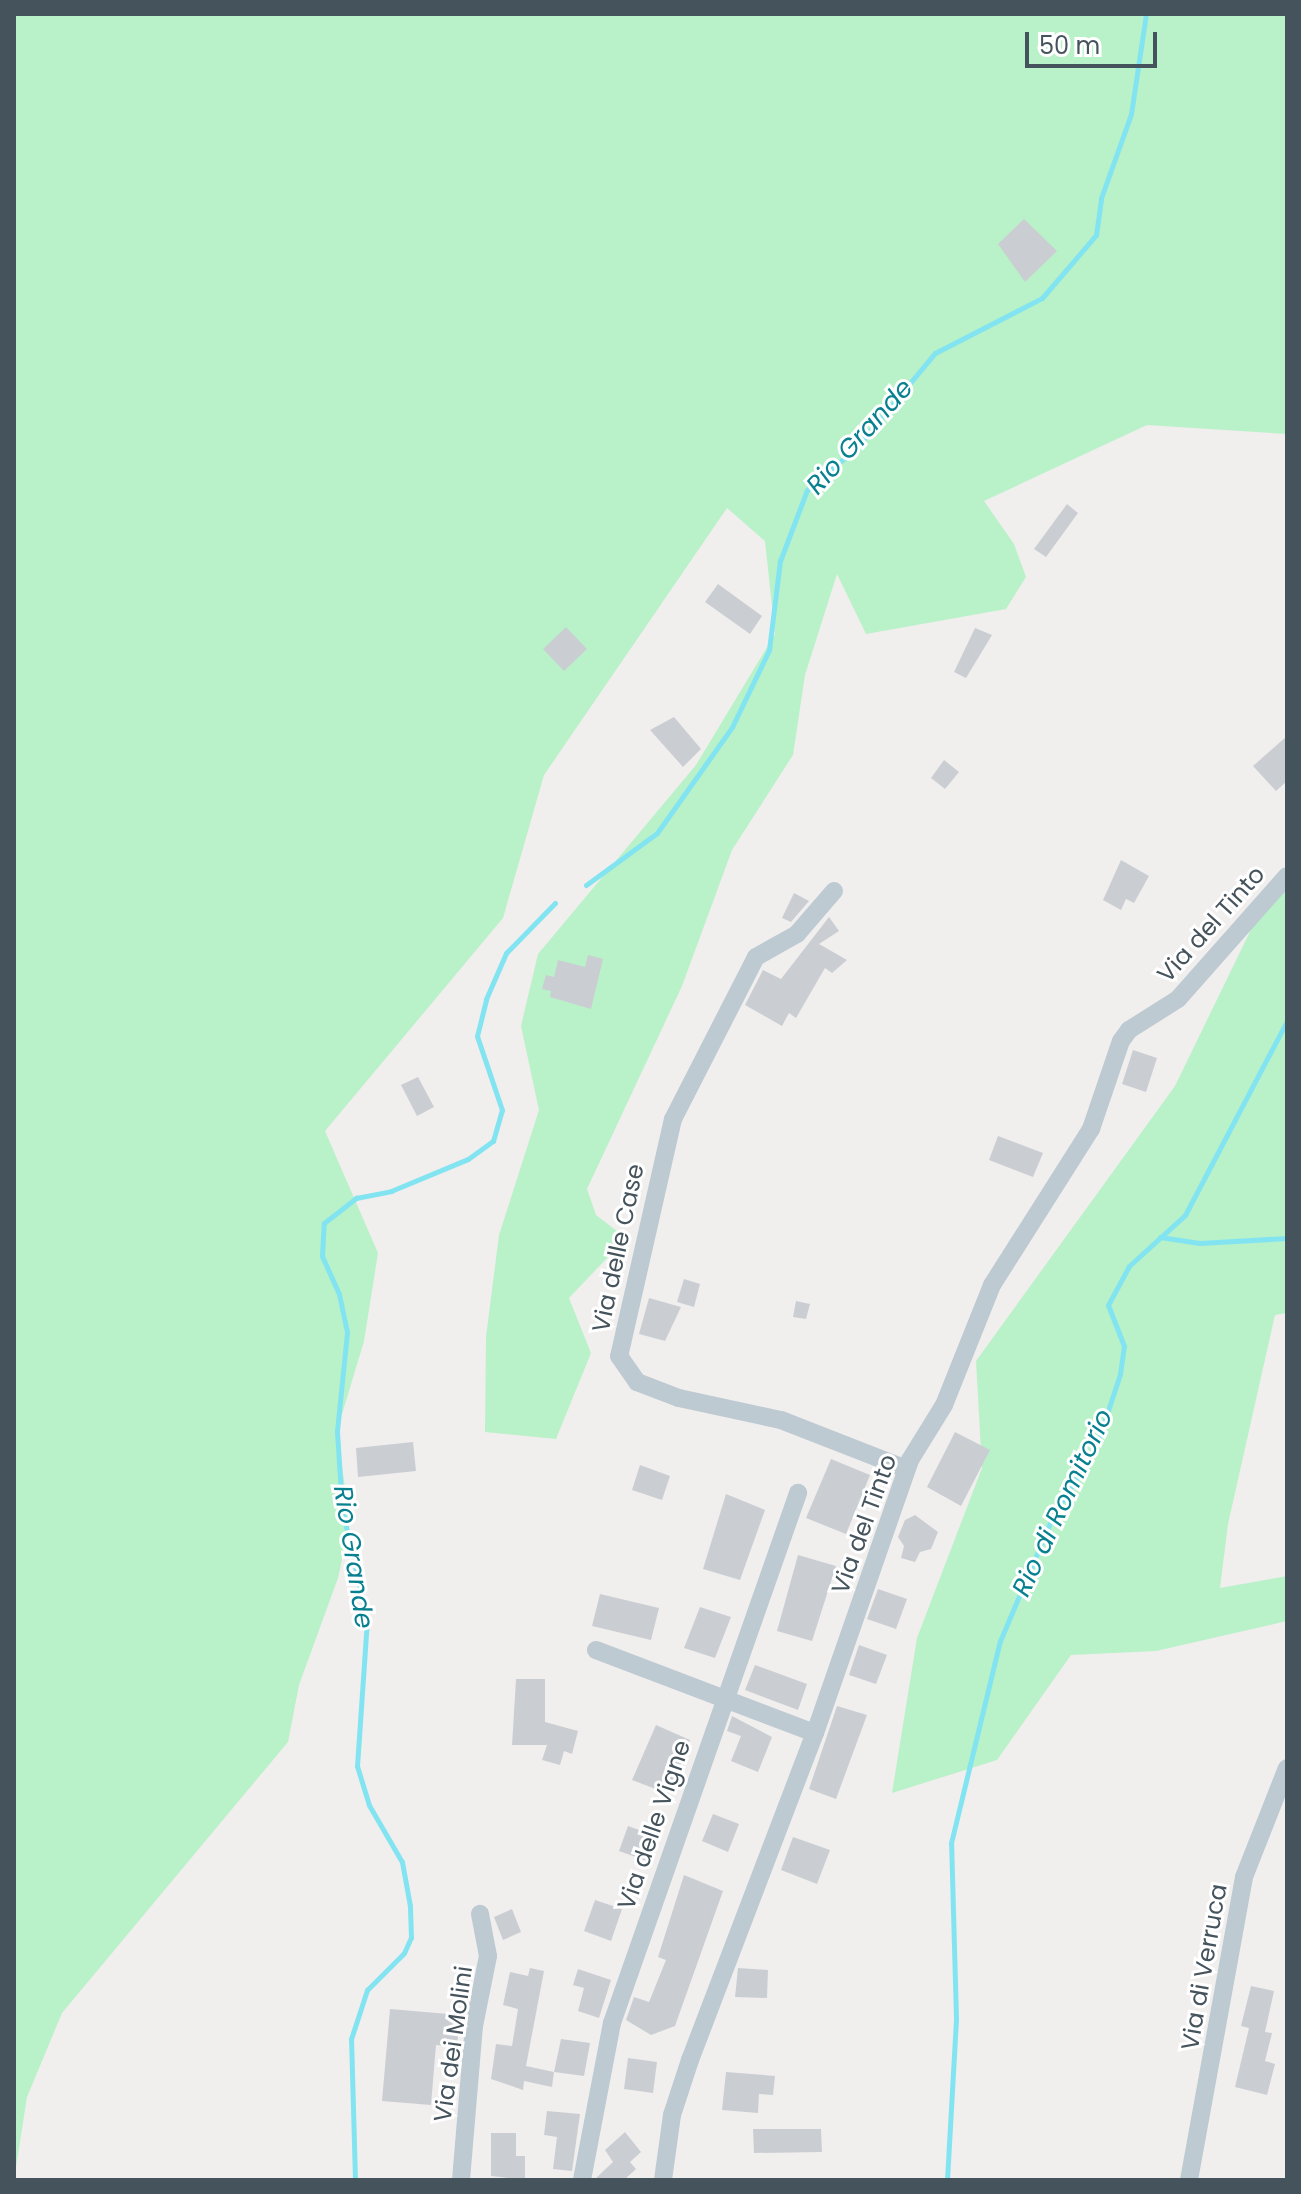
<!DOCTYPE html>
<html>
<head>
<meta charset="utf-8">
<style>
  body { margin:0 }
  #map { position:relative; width:1301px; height:2194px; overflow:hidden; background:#f1eeee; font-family:Poppins,sans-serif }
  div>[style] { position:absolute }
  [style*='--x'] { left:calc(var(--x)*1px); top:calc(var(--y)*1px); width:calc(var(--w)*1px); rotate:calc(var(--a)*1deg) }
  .green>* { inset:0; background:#b9f1c9 }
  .stream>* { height:5px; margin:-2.5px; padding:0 2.5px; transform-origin:2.5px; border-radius:2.5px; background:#83e4f1 }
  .building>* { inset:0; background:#caced3 }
  .minor>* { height:18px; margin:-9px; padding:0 9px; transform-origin:9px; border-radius:9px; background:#bdcad1 }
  span { translate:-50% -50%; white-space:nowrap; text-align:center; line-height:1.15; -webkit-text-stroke:6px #fff; paint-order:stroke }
  .street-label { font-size:24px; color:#45535c }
  .water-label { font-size:26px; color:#078090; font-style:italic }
  .frame { position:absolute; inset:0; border:16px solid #45535c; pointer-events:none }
  .scale { position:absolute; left:1025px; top:32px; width:132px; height:36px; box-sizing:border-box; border:4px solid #45535c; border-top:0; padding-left:10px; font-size:24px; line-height:28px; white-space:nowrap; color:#45535c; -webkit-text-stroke:6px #fff; paint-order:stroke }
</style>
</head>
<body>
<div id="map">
  <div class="green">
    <i style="clip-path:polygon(14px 14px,1287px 14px,1287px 434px,1147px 425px,984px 501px,1014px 544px,1026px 577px,1006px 609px,866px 634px,837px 574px,805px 675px,793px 755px,732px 850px,682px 986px,587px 1189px,596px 1215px,626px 1238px,569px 1298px,591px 1353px,556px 1439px,485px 1432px,486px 1337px,499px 1235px,539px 1110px,521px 1026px,538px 954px,696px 765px,775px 634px,765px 541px,727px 508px,544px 775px,503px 918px,325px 1131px,378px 1253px,364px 1341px,337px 1431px,350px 1523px,338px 1578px,299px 1685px,288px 1742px,62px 2013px,27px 2097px,14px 2180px)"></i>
    <i style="clip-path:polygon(1287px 886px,1287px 1313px,1275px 1315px,1228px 1524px,1220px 1588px,1287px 1576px,1287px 1621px,1156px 1651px,1071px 1655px,997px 1760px,892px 1793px,917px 1638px,982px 1468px,976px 1361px,1175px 1086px,1258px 915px)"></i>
  </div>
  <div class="stream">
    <i style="--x:586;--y:885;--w:88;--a:-36.2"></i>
    <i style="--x:657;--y:833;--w:130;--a:-54.7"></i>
    <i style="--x:732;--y:727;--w:85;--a:-64.3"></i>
    <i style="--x:769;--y:650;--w:90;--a:-83"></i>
    <i style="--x:780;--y:561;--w:76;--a:-69.2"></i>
    <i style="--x:807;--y:490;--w:63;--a:-40.5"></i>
    <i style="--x:855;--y:449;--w:125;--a:-50.2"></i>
    <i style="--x:935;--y:353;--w:120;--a:-27.2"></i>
    <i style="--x:1042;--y:298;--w:83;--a:-49.4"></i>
    <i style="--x:1096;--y:235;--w:37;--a:-82"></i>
    <i style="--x:1101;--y:198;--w:89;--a:-70.3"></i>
    <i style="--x:1131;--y:114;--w:101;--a:-81.5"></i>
    <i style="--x:1160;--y:1237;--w:40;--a:8.5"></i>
    <i style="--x:1200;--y:1243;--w:87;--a:-3.3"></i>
    <i style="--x:355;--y:2180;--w:141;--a:-91.6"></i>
    <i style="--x:351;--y:2039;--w:52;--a:-71.9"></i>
    <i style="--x:367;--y:1990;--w:52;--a:-45"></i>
    <i style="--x:404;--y:1953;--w:17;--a:-66"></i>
    <i style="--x:411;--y:1937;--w:31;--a:-92"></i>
    <i style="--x:410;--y:1906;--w:45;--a:-100.3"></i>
    <i style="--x:402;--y:1862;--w:66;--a:-120.1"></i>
    <i style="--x:369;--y:1805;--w:41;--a:-107.1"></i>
    <i style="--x:357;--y:1766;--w:147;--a:-86.1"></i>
    <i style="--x:367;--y:1619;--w:113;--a:-102.8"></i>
    <i style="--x:342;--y:1509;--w:78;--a:-93.7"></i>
    <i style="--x:337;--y:1431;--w:100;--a:-84.2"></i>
    <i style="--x:347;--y:1332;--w:39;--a:-102"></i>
    <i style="--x:339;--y:1294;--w:42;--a:-114.1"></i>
    <i style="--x:322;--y:1256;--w:33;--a:-87"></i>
    <i style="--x:324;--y:1223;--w:41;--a:-38"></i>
    <i style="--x:356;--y:1198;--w:36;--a:-11"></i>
    <i style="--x:391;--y:1191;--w:83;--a:-22.6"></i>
    <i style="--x:468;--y:1159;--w:31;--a:-36"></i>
    <i style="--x:493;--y:1141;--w:32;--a:-74"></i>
    <i style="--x:502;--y:1110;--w:78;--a:-108.7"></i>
    <i style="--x:477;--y:1036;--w:38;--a:-76"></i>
    <i style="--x:486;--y:999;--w:50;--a:-66.5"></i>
    <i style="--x:506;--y:953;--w:70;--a:-45.6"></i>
    <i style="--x:947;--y:2180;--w:162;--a:-86.8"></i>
    <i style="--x:956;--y:2018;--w:175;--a:-91.6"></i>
    <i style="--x:951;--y:1843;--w:208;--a:-76.4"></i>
    <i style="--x:1000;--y:1641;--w:134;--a:-67.1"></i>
    <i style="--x:1052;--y:1518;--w:87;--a:-58.7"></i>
    <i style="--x:1097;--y:1444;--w:74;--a:-71.8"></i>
    <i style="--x:1120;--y:1374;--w:28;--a:-82"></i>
    <i style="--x:1124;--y:1346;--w:44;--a:-111.3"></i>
    <i style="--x:1108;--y:1305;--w:44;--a:-61.7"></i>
    <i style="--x:1129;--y:1266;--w:76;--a:-42.3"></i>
    <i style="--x:1185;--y:1215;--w:219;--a:-62.3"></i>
  </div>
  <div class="building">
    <i style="clip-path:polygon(1024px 219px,1057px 251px,1025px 282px,998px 244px)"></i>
    <i style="clip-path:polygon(1067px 504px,1078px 513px,1046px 557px,1034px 549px)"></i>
    <i style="clip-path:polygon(718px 584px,762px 616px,750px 634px,705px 602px)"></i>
    <i style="clip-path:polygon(566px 627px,587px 649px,564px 671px,543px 649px)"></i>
    <i style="clip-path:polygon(975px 628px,992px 635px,966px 678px,954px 672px)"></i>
    <i style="clip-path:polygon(674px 717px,701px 749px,683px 767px,650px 730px)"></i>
    <i style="clip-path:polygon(1287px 736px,1287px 781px,1276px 791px,1253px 766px)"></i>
    <i style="clip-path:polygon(944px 760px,959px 772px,945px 789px,931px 778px)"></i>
    <i style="clip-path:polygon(1121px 860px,1149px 876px,1134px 903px,1126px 899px,1121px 910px,1103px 900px)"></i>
    <i style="clip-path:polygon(794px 893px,809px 901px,791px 922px,782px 918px)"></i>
    <i style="clip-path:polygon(829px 917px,839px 931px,819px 944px,847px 960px,832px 973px,825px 968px,796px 1018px,789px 1013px,782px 1026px,745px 1005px,763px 970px,781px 979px)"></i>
    <i style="clip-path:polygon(588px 955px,603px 959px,591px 1009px,550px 997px,551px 991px,542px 989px,546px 975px,554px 977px,558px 960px,585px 967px)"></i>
    <i style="clip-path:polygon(1133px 1050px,1157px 1058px,1146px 1092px,1122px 1084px)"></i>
    <i style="clip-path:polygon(418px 1077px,434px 1107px,417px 1116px,401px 1085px)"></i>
    <i style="clip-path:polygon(998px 1136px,1043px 1153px,1033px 1177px,989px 1160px)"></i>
    <i style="clip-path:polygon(684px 1279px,700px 1284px,694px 1307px,677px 1302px)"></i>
    <i style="clip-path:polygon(649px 1298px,681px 1307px,665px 1341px,639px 1334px)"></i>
    <i style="clip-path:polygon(796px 1301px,810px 1304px,806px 1319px,793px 1317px)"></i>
    <i style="clip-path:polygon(955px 1432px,990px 1450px,961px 1506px,927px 1487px)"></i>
    <i style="clip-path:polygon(413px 1442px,416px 1471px,358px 1477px,356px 1448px)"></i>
    <i style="clip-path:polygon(831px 1459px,870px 1475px,846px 1534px,806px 1518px)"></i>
    <i style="clip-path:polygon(640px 1465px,670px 1476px,662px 1500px,632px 1490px)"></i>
    <i style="clip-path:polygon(726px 1494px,765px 1510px,740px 1580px,703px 1569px)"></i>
    <i style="clip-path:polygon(915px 1515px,938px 1532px,931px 1549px,920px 1552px,915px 1562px,901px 1558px,904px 1546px,898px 1537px,905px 1520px)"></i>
    <i style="clip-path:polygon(798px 1555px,836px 1566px,812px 1641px,777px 1631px)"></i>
    <i style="clip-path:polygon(878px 1589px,907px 1599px,896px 1629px,867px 1619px)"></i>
    <i style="clip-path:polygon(600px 1594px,659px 1608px,651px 1640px,592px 1626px)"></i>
    <i style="clip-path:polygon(700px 1607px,731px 1617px,715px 1658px,684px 1648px)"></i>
    <i style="clip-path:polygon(859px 1645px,887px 1655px,876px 1684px,849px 1675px)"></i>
    <i style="clip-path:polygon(755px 1665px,807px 1684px,798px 1710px,745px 1690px)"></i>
    <i style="clip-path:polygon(516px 1679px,545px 1679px,545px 1722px,578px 1731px,572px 1754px,564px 1751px,560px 1765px,542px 1760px,547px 1745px,512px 1745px)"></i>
    <i style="clip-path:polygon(837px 1706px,867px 1715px,836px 1799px,809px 1789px)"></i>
    <i style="clip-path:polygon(732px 1716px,772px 1737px,758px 1772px,731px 1761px,741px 1736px,727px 1731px)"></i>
    <i style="clip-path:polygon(656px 1725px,690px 1740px,669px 1794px,632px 1780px)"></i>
    <i style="clip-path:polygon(713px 1814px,739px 1824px,728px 1852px,702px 1841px)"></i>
    <i style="clip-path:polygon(628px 1826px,656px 1836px,647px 1861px,619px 1851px)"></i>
    <i style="clip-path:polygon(793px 1837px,830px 1850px,817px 1884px,781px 1870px)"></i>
    <i style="clip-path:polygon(684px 1875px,723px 1891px,675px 2026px,651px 2035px,626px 2020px,634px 1997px,649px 2002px,666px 1960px,658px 1957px)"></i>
    <i style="clip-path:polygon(595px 1900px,622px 1909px,611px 1941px,584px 1931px)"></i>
    <i style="clip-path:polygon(512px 1909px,521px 1932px,503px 1940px,494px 1917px)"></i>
    <i style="clip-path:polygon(530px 1968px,544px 1971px,526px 2066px,554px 2072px,552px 2087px,524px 2081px,523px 2090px,491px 2079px,496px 2044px,512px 2046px,518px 2009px,503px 2005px,510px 1972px,528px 1976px)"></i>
    <i style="clip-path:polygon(738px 1968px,768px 1970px,767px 1998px,735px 1997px)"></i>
    <i style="clip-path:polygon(578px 1969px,611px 1980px,599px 2018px,578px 2011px,584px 1988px,573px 1985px)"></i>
    <i style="clip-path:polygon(1251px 1986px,1274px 1991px,1265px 2032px,1272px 2033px,1265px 2061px,1275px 2064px,1267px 2095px,1235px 2087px,1249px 2028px,1241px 2026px)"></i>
    <i style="clip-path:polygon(390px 2009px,460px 2015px,457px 2047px,436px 2045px,431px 2105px,382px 2101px)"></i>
    <i style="clip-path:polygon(561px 2039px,590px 2043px,584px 2076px,554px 2072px)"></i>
    <i style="clip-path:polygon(628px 2058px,657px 2062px,653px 2093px,624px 2089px)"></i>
    <i style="clip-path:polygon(726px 2072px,775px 2076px,773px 2095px,759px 2094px,758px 2113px,722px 2110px)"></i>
    <i style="clip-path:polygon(547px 2111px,580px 2114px,572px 2171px,553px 2169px,557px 2137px,544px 2135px)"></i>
    <i style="clip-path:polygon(753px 2129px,821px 2129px,822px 2152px,754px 2153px)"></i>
    <i style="clip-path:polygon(625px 2132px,641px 2152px,630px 2162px,636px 2169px,624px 2180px,594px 2180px,613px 2162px,605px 2150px)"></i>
    <i style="clip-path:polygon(491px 2133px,516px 2133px,516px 2156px,525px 2156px,525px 2180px,491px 2176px)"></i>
  </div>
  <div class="minor">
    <i style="--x:834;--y:891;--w:57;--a:130.7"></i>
    <i style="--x:797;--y:934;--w:47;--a:150.7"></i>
    <i style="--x:756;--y:957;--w:182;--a:117.1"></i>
    <i style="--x:673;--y:1119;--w:243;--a:102.8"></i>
    <i style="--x:619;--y:1356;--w:32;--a:55"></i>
    <i style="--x:637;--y:1382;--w:45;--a:20.9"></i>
    <i style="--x:679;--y:1398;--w:104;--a:12.2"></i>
    <i style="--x:781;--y:1420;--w:135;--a:21.3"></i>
    <i style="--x:596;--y:1650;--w:234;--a:20.8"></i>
    <i style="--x:461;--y:2180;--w:155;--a:-85.2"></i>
    <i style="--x:474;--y:2026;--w:71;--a:-78.7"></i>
    <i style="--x:488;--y:1956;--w:43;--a:-100.8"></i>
    <i style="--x:582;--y:2180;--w:160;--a:-79.2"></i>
    <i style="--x:612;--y:2023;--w:562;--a:-70.66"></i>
    <i style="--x:663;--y:2180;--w:66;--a:-82.1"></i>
    <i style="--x:672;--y:2115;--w:58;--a:-71.9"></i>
    <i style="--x:690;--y:2060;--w:350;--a:-69.1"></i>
    <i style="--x:815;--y:1733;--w:289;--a:-70.8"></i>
    <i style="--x:910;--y:1460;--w:65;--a:-58.3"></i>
    <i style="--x:944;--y:1405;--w:129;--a:-68.2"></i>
    <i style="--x:992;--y:1285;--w:185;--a:-57.6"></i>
    <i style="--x:1091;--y:1129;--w:93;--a:-71.2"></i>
    <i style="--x:1121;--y:1041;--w:14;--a:-54"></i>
    <i style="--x:1129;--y:1030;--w:58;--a:-32.3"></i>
    <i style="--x:1178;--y:999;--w:164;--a:-48.5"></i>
    <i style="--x:1189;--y:2180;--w:308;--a:-79.7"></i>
    <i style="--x:1244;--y:1877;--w:117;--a:-68.5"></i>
  </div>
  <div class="street-label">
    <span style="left:1211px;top:924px;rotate:-48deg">Via del Tinto</span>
    <span style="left:618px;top:1248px;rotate:-78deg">Via delle Case</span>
    <span style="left:864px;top:1524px;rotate:-70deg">Via del Tinto</span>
    <span style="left:654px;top:1825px;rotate:-71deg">Via delle Vigne</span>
    <span style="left:1204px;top:1967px;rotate:-80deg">Via di Verruca</span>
    <span style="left:453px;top:2044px;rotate:-82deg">Via dei Molini</span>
  </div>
  <div class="water-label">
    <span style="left:860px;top:437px;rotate:-48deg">Rio Grande</span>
    <span style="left:1063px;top:1503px;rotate:-65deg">Rio di Romitorio</span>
    <span style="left:353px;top:1557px;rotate:81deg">Rio Grande</span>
  </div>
  <div class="frame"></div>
  <div class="scale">50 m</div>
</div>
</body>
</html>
